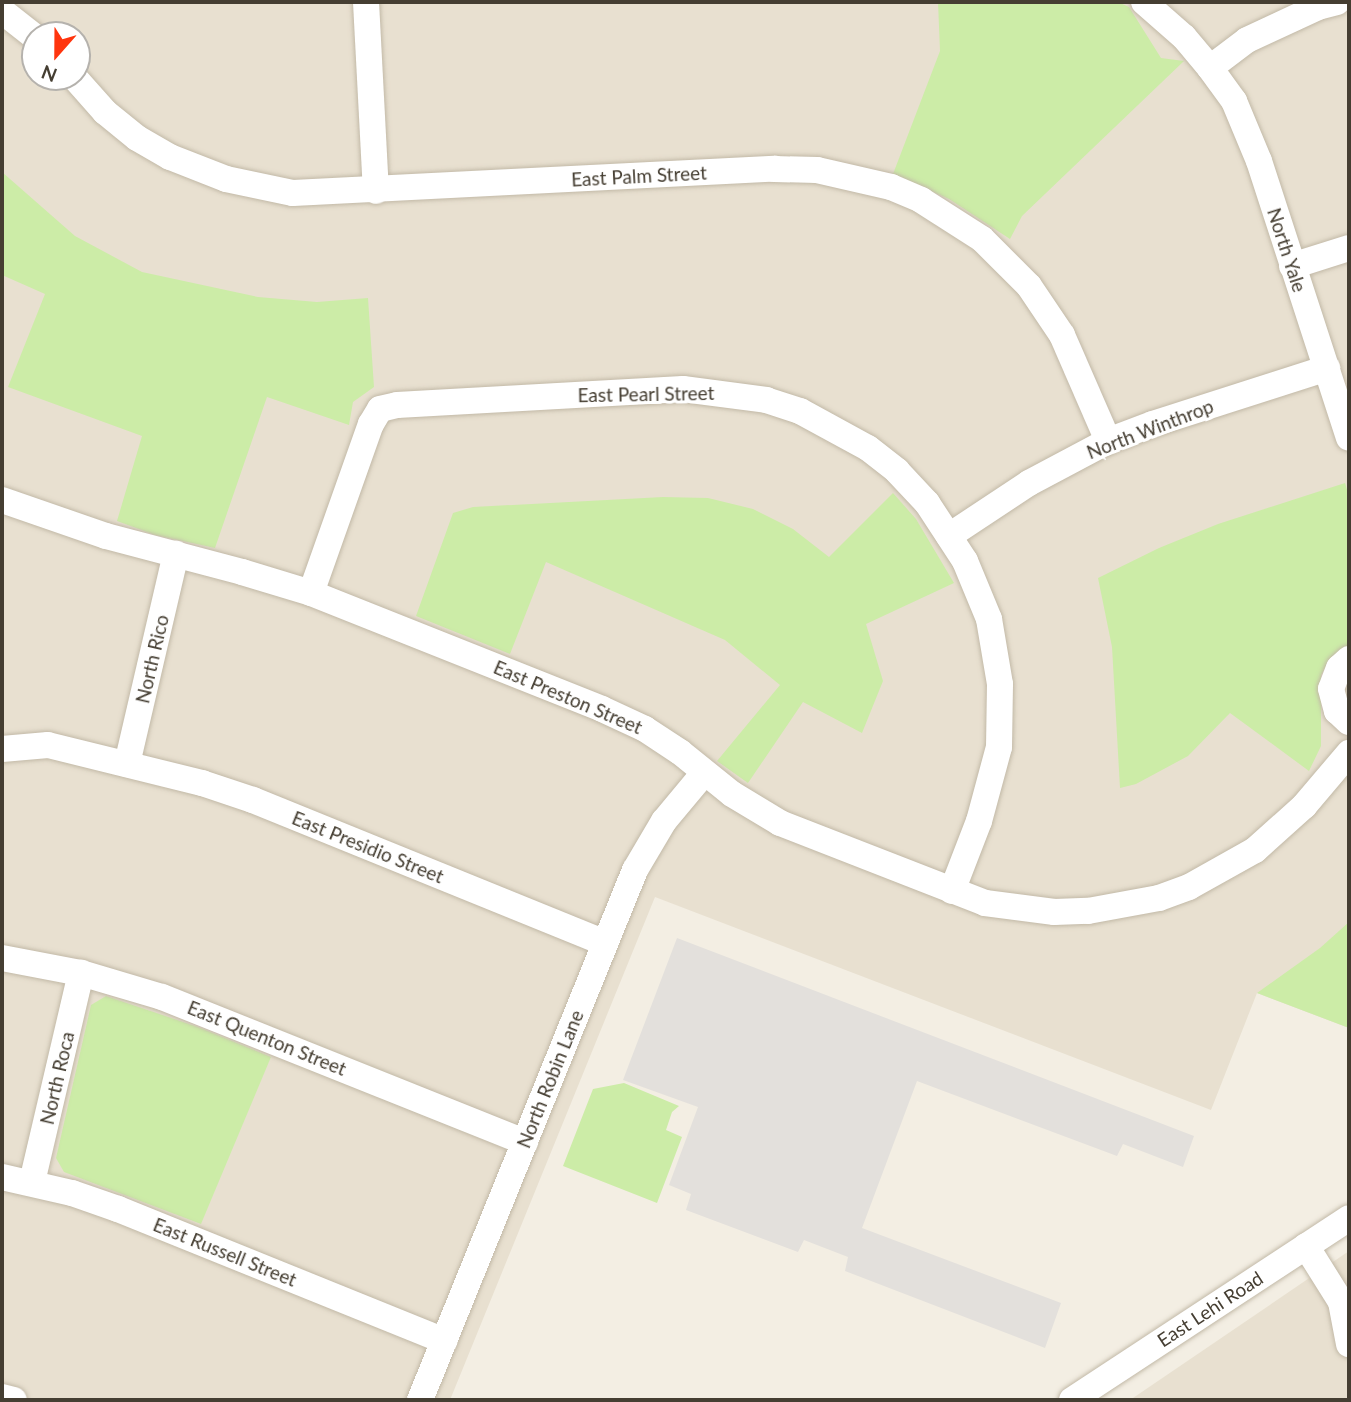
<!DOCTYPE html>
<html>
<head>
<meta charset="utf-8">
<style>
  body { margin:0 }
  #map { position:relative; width:1351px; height:1402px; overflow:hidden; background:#f3eee3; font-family:Lato,sans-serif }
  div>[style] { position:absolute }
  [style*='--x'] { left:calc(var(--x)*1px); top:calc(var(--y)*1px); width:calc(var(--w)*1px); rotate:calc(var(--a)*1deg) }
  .residential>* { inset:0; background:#e8e0d0 }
  .green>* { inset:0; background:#cceca7 }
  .parking>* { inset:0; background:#e3e0dc }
  .roads { filter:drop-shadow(0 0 2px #c2b9a7) drop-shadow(0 0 2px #c2b9a7) }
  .minor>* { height:26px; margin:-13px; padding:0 13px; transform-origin:13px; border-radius:13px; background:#fff }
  span { translate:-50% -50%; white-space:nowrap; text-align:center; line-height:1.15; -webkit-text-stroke:6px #fff; paint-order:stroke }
  .street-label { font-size:19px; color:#453e32 }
  .frame { position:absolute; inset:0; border:4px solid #453e32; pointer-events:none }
  .north { position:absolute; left:21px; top:21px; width:70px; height:70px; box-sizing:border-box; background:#fff; border:2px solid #b5b2ad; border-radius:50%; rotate:201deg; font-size:19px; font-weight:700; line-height:28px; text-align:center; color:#453e32 }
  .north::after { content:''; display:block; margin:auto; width:24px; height:32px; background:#ff350e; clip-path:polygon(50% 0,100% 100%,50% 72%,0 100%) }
</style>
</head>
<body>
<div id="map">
  <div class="residential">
    <i style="clip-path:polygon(evenodd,2px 2px,1349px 2px,1349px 1028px,1257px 993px,1211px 1110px,655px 897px,450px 1400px,2px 1400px,2px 2px,35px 35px,77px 35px,77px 77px,35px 77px,35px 35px)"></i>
    <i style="clip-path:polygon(1349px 1251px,1349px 1400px,1130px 1400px)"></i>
  </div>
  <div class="green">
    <i style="clip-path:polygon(938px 2px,1118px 2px,1129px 7px,1161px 58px,1184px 61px,1022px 216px,1010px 239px,949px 199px,893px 174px,940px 51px)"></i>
    <i style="clip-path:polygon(2px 172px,75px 236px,142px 272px,258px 297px,317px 302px,368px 298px,374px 387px,353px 402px,349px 425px,267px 397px,215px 548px,155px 535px,117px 521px,142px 436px,8px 387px,45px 294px,2px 275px)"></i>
    <i style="clip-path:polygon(1345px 483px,1349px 496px,1349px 645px,1329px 662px,1321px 675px,1321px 746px,1309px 771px,1230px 713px,1188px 756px,1136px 784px,1120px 788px,1112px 647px,1098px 578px,1159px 548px,1218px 524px)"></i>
    <i style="clip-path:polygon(893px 493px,916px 519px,954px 583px,866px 624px,883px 681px,862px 733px,803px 702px,748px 783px,717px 761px,780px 685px,725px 640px,546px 562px,510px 654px,416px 616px,453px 513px,473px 507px,663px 497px,708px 498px,753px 509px,793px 529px,829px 557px)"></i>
    <i style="clip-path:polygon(1349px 922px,1349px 1028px,1257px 993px,1320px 948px)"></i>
    <i style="clip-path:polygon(106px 996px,198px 1027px,271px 1057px,201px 1224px,64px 1172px,56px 1158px,91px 1005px)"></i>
    <i style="clip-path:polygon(624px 1083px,679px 1106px,672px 1112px,666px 1130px,682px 1137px,657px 1203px,563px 1166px,593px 1089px)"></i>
  </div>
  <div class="parking">
    <i style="clip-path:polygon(677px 938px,1194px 1136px,1183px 1167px,1123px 1144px,1117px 1156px,917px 1081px,862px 1228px,1061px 1303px,1045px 1348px,845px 1271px,848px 1257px,804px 1240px,798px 1252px,686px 1210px,691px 1194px,669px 1185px,698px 1107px,623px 1080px)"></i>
  </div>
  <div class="roads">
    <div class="minor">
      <i style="--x:366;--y:2;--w:189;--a:87"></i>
      <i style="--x:1144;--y:2;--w:53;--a:41.2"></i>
      <i style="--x:1184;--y:37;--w:40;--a:50"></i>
      <i style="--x:1210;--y:68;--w:46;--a:-37.1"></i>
      <i style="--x:1247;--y:40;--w:78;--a:-24.9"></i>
      <i style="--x:1318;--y:7;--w:20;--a:-15"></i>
      <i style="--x:2;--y:11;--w:42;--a:38.2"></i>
      <i style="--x:1210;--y:68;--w:41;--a:54"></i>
      <i style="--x:1234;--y:101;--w:65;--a:67.4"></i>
      <i style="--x:1259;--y:161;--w:291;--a:72"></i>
      <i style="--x:74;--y:77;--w:47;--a:48.5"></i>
      <i style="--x:105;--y:112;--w:41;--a:39.1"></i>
      <i style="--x:137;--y:138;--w:38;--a:30"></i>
      <i style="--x:170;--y:157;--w:60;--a:21.4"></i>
      <i style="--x:226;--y:179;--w:68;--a:11.8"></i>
      <i style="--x:293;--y:193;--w:482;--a:-2.9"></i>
      <i style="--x:774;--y:169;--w:43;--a:1.3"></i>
      <i style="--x:817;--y:170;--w:76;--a:12.9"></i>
      <i style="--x:891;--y:187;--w:33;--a:23"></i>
      <i style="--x:921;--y:200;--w:72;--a:32.6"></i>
      <i style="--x:982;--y:239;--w:66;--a:45"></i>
      <i style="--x:1029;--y:286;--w:59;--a:56"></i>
      <i style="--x:1062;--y:335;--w:116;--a:66.5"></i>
      <i style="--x:1292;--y:266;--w:60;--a:-17.5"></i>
      <i style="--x:2;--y:500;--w:110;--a:19.1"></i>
      <i style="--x:106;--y:536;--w:141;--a:14.8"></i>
      <i style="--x:242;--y:572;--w:72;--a:16.9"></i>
      <i style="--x:311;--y:593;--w:313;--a:21.7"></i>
      <i style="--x:602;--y:709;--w:47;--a:24.9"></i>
      <i style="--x:645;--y:729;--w:42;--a:33.3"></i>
      <i style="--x:680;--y:752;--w:67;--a:38.9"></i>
      <i style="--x:732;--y:794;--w:56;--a:31.1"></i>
      <i style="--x:780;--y:823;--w:220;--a:21.3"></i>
      <i style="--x:985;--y:903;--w:70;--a:7.4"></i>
      <i style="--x:1054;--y:912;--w:34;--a:-2"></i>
      <i style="--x:1088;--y:911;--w:72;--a:-10.4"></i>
      <i style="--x:1159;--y:898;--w:32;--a:-20"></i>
      <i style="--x:1189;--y:887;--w:76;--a:-29.3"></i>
      <i style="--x:1255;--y:850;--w:66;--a:-41.9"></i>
      <i style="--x:1304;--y:806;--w:70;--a:-49.7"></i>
      <i style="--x:949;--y:536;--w:96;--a:-33.5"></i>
      <i style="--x:1029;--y:483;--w:89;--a:-28"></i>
      <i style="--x:1108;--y:441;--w:48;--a:-20.7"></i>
      <i style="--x:1153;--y:424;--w:183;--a:-17.8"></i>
      <i style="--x:311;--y:593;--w:179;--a:-70.5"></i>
      <i style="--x:371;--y:424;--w:17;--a:-59"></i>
      <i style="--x:380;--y:409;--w:17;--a:-13"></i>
      <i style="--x:397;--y:405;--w:286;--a:-3.2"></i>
      <i style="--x:683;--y:389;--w:84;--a:7.5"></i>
      <i style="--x:766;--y:400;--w:36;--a:18"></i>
      <i style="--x:800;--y:411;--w:77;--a:28.6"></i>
      <i style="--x:868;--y:448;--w:37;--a:38"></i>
      <i style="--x:897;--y:471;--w:44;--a:46.8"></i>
      <i style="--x:927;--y:503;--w:69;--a:56.8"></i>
      <i style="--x:965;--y:561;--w:63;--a:67.5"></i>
      <i style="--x:989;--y:619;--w:66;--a:80.4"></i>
      <i style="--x:1000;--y:684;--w:63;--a:90.9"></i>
      <i style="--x:999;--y:747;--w:77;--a:105.1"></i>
      <i style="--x:979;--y:821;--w:75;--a:111.1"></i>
      <i style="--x:1349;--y:659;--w:13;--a:138"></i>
      <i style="--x:1339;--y:668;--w:22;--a:111"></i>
      <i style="--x:1331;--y:689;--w:23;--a:75"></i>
      <i style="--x:1337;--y:711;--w:16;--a:43"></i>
      <i style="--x:2;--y:749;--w:46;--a:-5"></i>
      <i style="--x:48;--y:745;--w:159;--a:13.9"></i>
      <i style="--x:202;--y:783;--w:54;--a:18.4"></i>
      <i style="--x:253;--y:800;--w:380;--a:22.1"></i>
      <i style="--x:127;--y:764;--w:216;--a:-76.9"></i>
      <i style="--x:2;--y:958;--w:80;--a:10.8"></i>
      <i style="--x:81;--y:973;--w:84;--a:16.5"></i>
      <i style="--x:162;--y:997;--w:391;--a:21.8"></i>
      <i style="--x:2;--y:1177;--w:72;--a:12.9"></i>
      <i style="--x:72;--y:1193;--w:49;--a:19.2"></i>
      <i style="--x:118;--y:1209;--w:352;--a:22"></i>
      <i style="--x:32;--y:1182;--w:215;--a:-76.8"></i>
      <i style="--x:1306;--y:1246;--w:66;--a:58"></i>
      <i style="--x:1341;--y:1302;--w:43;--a:79.2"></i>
      <i style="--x:2;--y:1397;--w:12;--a:14"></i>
      <i style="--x:420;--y:1400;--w:572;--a:-67.92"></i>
      <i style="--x:635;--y:870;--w:57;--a:-59.4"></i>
      <i style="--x:664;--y:821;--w:62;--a:-50.2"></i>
      <i style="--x:1072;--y:1400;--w:331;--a:-33.3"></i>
    </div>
  </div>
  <div class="street-label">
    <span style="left:639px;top:176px;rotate:-3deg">East Palm Street</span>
    <span style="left:1287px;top:250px;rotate:72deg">North Yale</span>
    <span style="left:646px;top:394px;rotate:-1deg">East Pearl Street</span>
    <span style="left:1150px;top:429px;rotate:-21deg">North Winthrop</span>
    <span style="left:152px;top:659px;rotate:-77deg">North Rico</span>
    <span style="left:568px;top:697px;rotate:23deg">East Preston Street</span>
    <span style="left:368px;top:847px;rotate:22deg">East Presidio Street</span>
    <span style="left:267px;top:1038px;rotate:22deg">East Quenton Street</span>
    <span style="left:57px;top:1078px;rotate:-77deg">North Roca</span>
    <span style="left:550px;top:1079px;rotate:-68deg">North Robin Lane</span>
    <span style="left:225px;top:1252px;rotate:22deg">East Russell Street</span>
    <span style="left:1210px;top:1309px;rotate:-33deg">East Lehi Road</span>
  </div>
  <div class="frame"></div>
  <div class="north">N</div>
</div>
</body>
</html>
